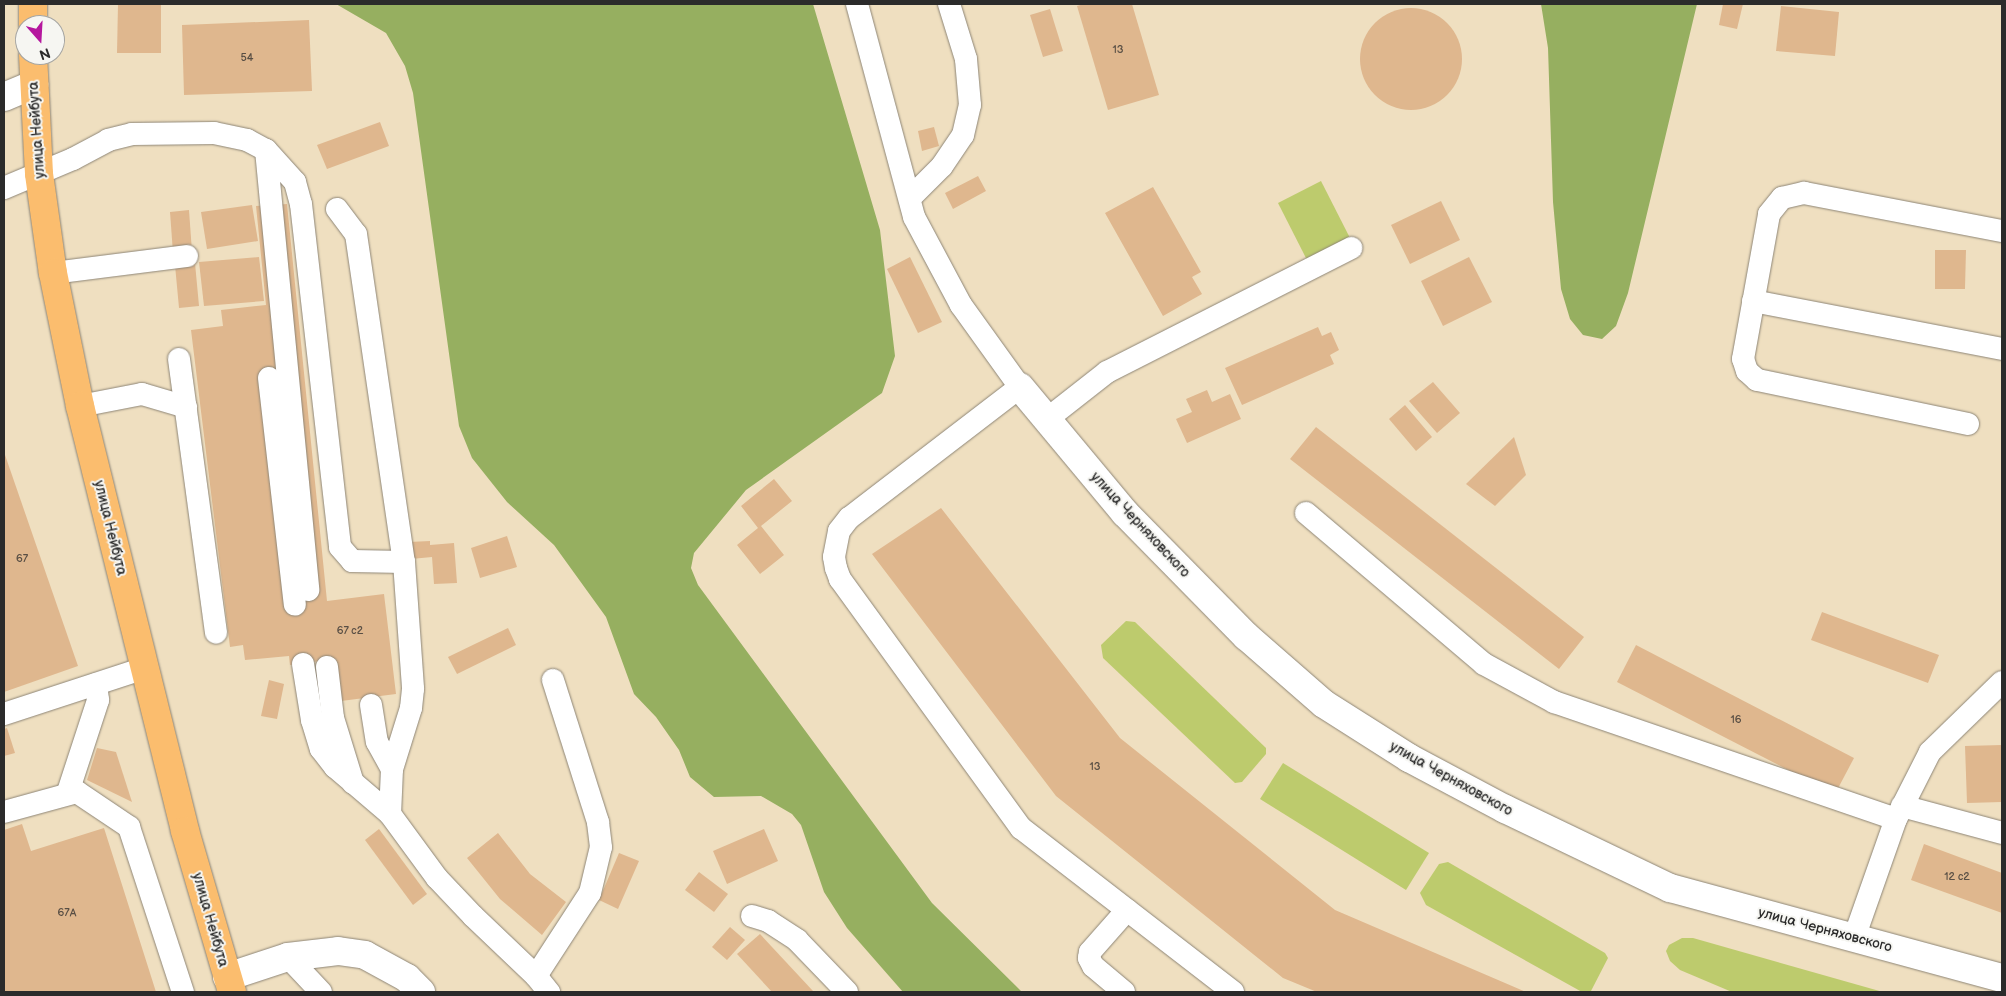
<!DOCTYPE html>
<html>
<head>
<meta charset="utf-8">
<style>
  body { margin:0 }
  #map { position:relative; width:2006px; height:996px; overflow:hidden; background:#efdfc0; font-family:"Balsamiq Sans",sans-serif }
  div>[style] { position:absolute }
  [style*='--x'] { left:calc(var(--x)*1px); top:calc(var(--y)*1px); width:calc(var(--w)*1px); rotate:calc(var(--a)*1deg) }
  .green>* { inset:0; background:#bdcb6d }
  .forest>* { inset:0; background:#96af60 }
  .building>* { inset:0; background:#dfb78e }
  .round { border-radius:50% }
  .roads { filter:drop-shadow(0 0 1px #8d8576) drop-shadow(0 0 1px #8d8576) }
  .service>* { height:22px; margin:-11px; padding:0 11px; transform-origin:11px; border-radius:11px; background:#fff }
  .minor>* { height:28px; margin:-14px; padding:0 14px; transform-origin:14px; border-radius:14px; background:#fff }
  .primary>* { height:28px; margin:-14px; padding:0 14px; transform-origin:14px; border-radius:14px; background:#fbbd6e }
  span { translate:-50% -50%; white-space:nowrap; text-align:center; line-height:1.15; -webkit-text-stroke:4px #f6f6f2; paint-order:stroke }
  .number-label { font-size:11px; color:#584e44 }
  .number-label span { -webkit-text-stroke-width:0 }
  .street-label { font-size:14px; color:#2b2b2b }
  .frame { position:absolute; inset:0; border:5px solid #2b2b2b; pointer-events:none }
  .north { position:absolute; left:15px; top:15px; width:50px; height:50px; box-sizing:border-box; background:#f6f6f2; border:1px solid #a5a5a2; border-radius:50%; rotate:161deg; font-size:14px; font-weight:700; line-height:20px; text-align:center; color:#2b2b2b }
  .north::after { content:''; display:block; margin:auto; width:18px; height:22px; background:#b5179e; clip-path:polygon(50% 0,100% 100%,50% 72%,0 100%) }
</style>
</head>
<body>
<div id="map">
  <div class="green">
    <i style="clip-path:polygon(1321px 181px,1350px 238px,1307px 260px,1278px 203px)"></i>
    <i style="clip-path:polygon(1126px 621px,1135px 622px,1266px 748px,1266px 754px,1242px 782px,1235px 783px,1103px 658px,1101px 645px)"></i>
    <i style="clip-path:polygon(1283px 763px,1429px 853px,1406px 890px,1260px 799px)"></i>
    <i style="clip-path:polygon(1448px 862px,1605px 953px,1608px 958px,1591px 991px,1582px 992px,1426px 905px,1420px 893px,1439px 864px)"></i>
    <i style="clip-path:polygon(1682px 938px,1693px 938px,1883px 992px,1732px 992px,1680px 970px,1670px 961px,1666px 951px,1669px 945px)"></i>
  </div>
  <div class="forest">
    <i style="clip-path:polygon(336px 4px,813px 4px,880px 230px,895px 356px,882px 393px,746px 490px,694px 553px,691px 568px,698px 585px,932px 903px,1022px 992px,903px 992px,847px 928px,824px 892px,801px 825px,792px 814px,761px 796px,714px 797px,690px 777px,679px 750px,656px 717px,634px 694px,606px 617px,554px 545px,507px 502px,472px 458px,459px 426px,413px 93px,405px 66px,386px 33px)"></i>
    <i style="clip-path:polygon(1541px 4px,1697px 4px,1628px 293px,1616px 326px,1602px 339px,1583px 335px,1570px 319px,1561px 289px,1553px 202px,1548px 48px)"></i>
  </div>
  <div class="building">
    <i style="clip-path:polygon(118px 4px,161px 4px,161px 53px,117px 53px)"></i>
    <i style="clip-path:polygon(1084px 4px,1132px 4px,1159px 95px,1108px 110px,1077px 6px)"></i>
    <i style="clip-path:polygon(1723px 4px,1743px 4px,1737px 29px,1719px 25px)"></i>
    <i style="clip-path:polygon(1781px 6px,1839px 12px,1835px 56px,1776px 51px)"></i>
    <i class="round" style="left:1360px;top:8px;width:102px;height:102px"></i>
    <i style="clip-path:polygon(1050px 9px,1063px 51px,1043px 57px,1030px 15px)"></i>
    <i style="clip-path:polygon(309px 20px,312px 91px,184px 95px,182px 25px)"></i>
    <i style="clip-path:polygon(380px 122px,389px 146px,327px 169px,317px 145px)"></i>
    <i style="clip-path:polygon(934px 127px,939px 146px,922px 151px,918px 131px)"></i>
    <i style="clip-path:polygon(978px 176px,986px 191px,953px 209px,945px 193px)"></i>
    <i style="clip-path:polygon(1153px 187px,1201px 272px,1192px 277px,1202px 294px,1163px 316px,1105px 213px)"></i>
    <i style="clip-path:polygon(1441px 201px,1460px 240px,1410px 264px,1391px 225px)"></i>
    <i style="clip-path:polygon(287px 204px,327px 601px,384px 594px,396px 694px,341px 701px,336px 659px,290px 665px,289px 656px,245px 660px,243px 645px,230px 647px,191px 330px,223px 326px,221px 310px,266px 305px,256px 206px)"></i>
    <i style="clip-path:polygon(252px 205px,258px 241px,207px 249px,201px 212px)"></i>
    <i style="clip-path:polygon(189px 210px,192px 252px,173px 253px,170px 212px)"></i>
    <i style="clip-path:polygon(1935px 250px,1966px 250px,1965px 289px,1935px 289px)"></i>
    <i style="clip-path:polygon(259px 257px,264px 301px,204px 306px,199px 262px)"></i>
    <i style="clip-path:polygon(910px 257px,942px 322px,918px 333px,887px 269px)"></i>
    <i style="clip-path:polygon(1469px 257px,1492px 302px,1443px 326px,1421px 281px)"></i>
    <i style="clip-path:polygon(195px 263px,199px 306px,179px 308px,175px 265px)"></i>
    <i style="clip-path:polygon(1318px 327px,1322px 336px,1331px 332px,1339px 350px,1330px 355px,1334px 364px,1242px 405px,1225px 368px)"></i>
    <i style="clip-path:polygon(1433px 382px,1460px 413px,1437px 433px,1409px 401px)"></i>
    <i style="clip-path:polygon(1207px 390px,1212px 402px,1230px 394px,1241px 419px,1187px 443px,1176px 419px,1192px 412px,1186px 399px)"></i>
    <i style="clip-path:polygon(1405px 405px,1432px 437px,1416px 451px,1389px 419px)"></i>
    <i style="clip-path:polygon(1316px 427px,1584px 637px,1559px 669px,1290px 459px)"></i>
    <i style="clip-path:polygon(1514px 437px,1526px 475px,1495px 506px,1466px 484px)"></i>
    <i style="clip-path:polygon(4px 452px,78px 666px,4px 692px)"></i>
    <i style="clip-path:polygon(774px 479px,792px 501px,761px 526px,784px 555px,760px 574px,737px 545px,758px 528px,741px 506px)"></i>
    <i style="clip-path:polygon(941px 508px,1120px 738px,1335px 910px,1526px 992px,1317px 992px,1283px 978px,1056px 796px,872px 554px)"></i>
    <i style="clip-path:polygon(507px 536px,517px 567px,480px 578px,471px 548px)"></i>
    <i style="clip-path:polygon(430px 541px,430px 545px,454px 543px,457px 583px,434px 584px,432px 557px,411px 559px,409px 542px)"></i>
    <i style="clip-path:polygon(1822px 612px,1939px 655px,1928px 683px,1811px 640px)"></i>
    <i style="clip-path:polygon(508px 628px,516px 645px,457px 674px,448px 657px)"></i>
    <i style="clip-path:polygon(1636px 645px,1854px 758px,1835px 794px,1617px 682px)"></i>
    <i style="clip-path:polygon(269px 680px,284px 684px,277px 719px,261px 716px)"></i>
    <i style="clip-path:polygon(7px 728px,15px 753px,4px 756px,4px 729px)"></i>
    <i style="clip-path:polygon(2002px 745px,2002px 802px,1967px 803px,1965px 746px)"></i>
    <i style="clip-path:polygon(97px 748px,116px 752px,132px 802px,87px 780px)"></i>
    <i style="clip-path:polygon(22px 824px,31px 851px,104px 828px,156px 992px,4px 992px,4px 830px)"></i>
    <i style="clip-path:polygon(379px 829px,427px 894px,413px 905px,365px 840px)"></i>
    <i style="clip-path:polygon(764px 829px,778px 861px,727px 884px,713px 851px)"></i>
    <i style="clip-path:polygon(498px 833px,530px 874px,566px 902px,542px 935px,500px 899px,467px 858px)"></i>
    <i style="clip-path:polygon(1924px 844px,2002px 873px,2002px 913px,1911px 880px)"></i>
    <i style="clip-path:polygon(619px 853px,639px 861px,618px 909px,599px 900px)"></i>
    <i style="clip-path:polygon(699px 872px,728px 894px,714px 912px,685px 890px)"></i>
    <i style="clip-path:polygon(730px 927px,745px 940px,727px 960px,712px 947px)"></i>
    <i style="clip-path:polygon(760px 934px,813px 991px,811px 992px,772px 992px,737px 954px)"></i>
  </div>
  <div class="roads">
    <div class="service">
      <i style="--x:857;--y:4;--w:220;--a:75"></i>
      <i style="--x:914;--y:217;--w:100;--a:61.9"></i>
      <i style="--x:961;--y:305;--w:101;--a:54.3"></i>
      <i style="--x:1020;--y:387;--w:215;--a:142.5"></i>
      <i style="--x:849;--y:518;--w:16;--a:128"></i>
      <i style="--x:839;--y:531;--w:26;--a:101"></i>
      <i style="--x:834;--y:557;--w:11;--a:80"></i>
      <i style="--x:836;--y:568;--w:12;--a:70"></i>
      <i style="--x:840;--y:579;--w:308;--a:54"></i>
      <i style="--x:1021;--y:828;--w:268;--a:37.7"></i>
      <i style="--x:266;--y:150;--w:442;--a:84.5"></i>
      <i style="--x:4;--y:188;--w:75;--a:-22.8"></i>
      <i style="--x:73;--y:159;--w:40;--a:-28"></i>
      <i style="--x:108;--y:140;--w:25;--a:-14"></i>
      <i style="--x:132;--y:134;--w:82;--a:-0.7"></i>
      <i style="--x:214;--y:133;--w:34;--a:12"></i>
      <i style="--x:247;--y:140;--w:21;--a:28"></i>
      <i style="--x:266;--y:150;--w:43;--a:47.8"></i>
      <i style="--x:295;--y:182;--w:23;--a:75"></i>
      <i style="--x:301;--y:204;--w:345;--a:83.5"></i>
      <i style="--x:340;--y:547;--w:18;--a:49"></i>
      <i style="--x:352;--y:561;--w:52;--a:1.1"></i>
      <i style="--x:910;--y:198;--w:45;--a:-45"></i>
      <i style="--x:942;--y:166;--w:37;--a:-56"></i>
      <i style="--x:963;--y:135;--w:31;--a:-77"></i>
      <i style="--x:970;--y:105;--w:46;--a:-95"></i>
      <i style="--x:966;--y:59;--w:58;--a:-107.2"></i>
      <i style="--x:337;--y:209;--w:31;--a:53"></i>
      <i style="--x:356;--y:234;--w:331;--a:81.7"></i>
      <i style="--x:404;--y:562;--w:127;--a:85.9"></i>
      <i style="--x:413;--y:689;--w:19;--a:96"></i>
      <i style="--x:411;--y:708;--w:64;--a:107.3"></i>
      <i style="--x:392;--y:769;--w:45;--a:92.5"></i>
      <i style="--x:390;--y:814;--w:79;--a:53.7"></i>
      <i style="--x:437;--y:878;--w:52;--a:46.5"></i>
      <i style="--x:473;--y:916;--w:87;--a:43.6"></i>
      <i style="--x:536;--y:976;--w:21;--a:51"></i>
      <i style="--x:53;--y:273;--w:135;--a:-7.2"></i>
      <i style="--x:1753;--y:301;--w:254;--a:10.9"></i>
      <i style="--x:179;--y:359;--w:276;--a:82.3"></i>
      <i style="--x:269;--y:378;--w:228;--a:83.5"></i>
      <i style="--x:80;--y:406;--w:63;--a:-11"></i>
      <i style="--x:142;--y:394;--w:46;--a:16.5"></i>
      <i style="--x:1047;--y:419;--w:76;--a:-38.1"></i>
      <i style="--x:1107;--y:372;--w:274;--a:-26.9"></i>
      <i style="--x:1968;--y:424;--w:216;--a:-168.2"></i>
      <i style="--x:1757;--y:380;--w:13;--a:-138"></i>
      <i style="--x:1747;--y:371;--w:13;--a:-108"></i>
      <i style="--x:1743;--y:359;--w:147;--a:-79.8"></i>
      <i style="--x:1769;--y:214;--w:21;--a:-51"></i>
      <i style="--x:1782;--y:198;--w:23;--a:-13"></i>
      <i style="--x:1804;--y:193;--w:202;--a:10.9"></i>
      <i style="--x:1306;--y:513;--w:233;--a:40.3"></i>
      <i style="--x:1484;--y:664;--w:80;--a:28.5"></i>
      <i style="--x:1554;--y:702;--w:361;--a:18.9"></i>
      <i style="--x:303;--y:664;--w:57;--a:80.9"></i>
      <i style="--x:312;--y:720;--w:30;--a:73"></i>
      <i style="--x:321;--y:749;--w:23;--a:52"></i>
      <i style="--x:335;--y:767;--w:72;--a:40.5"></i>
      <i style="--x:327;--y:667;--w:51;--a:83.3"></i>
      <i style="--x:333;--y:718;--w:68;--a:72.9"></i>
      <i style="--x:371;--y:705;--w:37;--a:81"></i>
      <i style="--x:377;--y:742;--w:31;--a:61"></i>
      <i style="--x:4;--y:714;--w:148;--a:-18.1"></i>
      <i style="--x:68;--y:792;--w:97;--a:-71.9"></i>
      <i style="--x:98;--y:700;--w:16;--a:-97"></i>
      <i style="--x:1902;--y:806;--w:104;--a:15.1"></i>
      <i style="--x:4;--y:812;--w:76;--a:-15.3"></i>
      <i style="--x:77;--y:792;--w:63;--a:33.9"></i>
      <i style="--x:129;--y:827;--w:174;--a:71.9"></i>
      <i style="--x:752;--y:916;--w:17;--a:17"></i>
      <i style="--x:768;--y:921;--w:35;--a:33"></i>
      <i style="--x:797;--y:940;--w:72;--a:46.1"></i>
      <i style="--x:1854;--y:938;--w:126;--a:-70.6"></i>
      <i style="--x:1896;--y:819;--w:75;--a:-63.1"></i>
      <i style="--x:1930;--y:752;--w:100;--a:-44.2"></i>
      <i style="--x:288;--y:957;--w:48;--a:46.7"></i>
      <i style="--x:536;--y:976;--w:99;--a:-57"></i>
      <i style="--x:590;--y:893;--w:47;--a:-76.6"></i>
      <i style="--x:601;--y:847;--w:25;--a:-97"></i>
      <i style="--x:598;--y:822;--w:149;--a:-107.6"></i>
      <i style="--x:1124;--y:992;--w:40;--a:-140"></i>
      <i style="--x:1093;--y:966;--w:9;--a:-117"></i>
      <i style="--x:1089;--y:958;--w:6;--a:-81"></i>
      <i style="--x:1090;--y:952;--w:56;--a:-48.6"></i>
    </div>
    <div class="minor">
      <i style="--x:4;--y:97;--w:33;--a:-23"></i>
      <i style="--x:1020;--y:387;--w:164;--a:50.2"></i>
      <i style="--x:1125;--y:513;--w:173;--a:45.5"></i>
      <i style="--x:1246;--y:636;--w:103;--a:41.1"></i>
      <i style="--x:1324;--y:704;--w:101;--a:32.4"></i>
      <i style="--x:1409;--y:758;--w:109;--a:28"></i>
      <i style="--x:1505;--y:809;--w:183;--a:25.6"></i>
      <i style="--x:1670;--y:888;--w:344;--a:15.2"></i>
      <i style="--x:227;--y:977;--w:64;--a:-18.2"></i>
      <i style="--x:288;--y:957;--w:50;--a:-6.8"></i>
      <i style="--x:338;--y:951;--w:27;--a:8"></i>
      <i style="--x:365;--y:955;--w:48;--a:28.7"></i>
      <i style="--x:407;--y:978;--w:20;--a:45"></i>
    </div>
    <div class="primary">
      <i style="--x:33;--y:4;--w:21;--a:90"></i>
      <i style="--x:33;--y:55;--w:119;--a:87.1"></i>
      <i style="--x:39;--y:174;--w:100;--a:82"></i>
      <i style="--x:53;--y:273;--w:136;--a:78.5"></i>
      <i style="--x:80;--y:406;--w:438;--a:76.1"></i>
      <i style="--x:185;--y:831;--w:168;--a:73.7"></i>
    </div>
  </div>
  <div class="number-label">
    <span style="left:1118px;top:50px">13</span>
    <span style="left:247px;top:58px">54</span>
    <span style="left:22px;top:559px">67</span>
    <span style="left:350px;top:631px">67 с2</span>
    <span style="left:1736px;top:720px">16</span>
    <span style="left:1095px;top:767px">13</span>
    <span style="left:1957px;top:877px">12 с2</span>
    <span style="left:67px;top:913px">67А</span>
  </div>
  <div class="street-label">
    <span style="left:37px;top:130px;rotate:-94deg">улица Нейбута</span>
    <span style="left:1140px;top:525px;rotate:47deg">улица Черняховского</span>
    <span style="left:110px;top:528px;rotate:76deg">улица Нейбута</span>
    <span style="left:1451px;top:779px;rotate:29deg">улица Черняховского</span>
    <span style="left:210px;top:920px;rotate:74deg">улица Нейбута</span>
    <span style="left:1825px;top:930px;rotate:15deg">улица Черняховского</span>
  </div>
  <div class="frame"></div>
  <div class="north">N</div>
</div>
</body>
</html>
